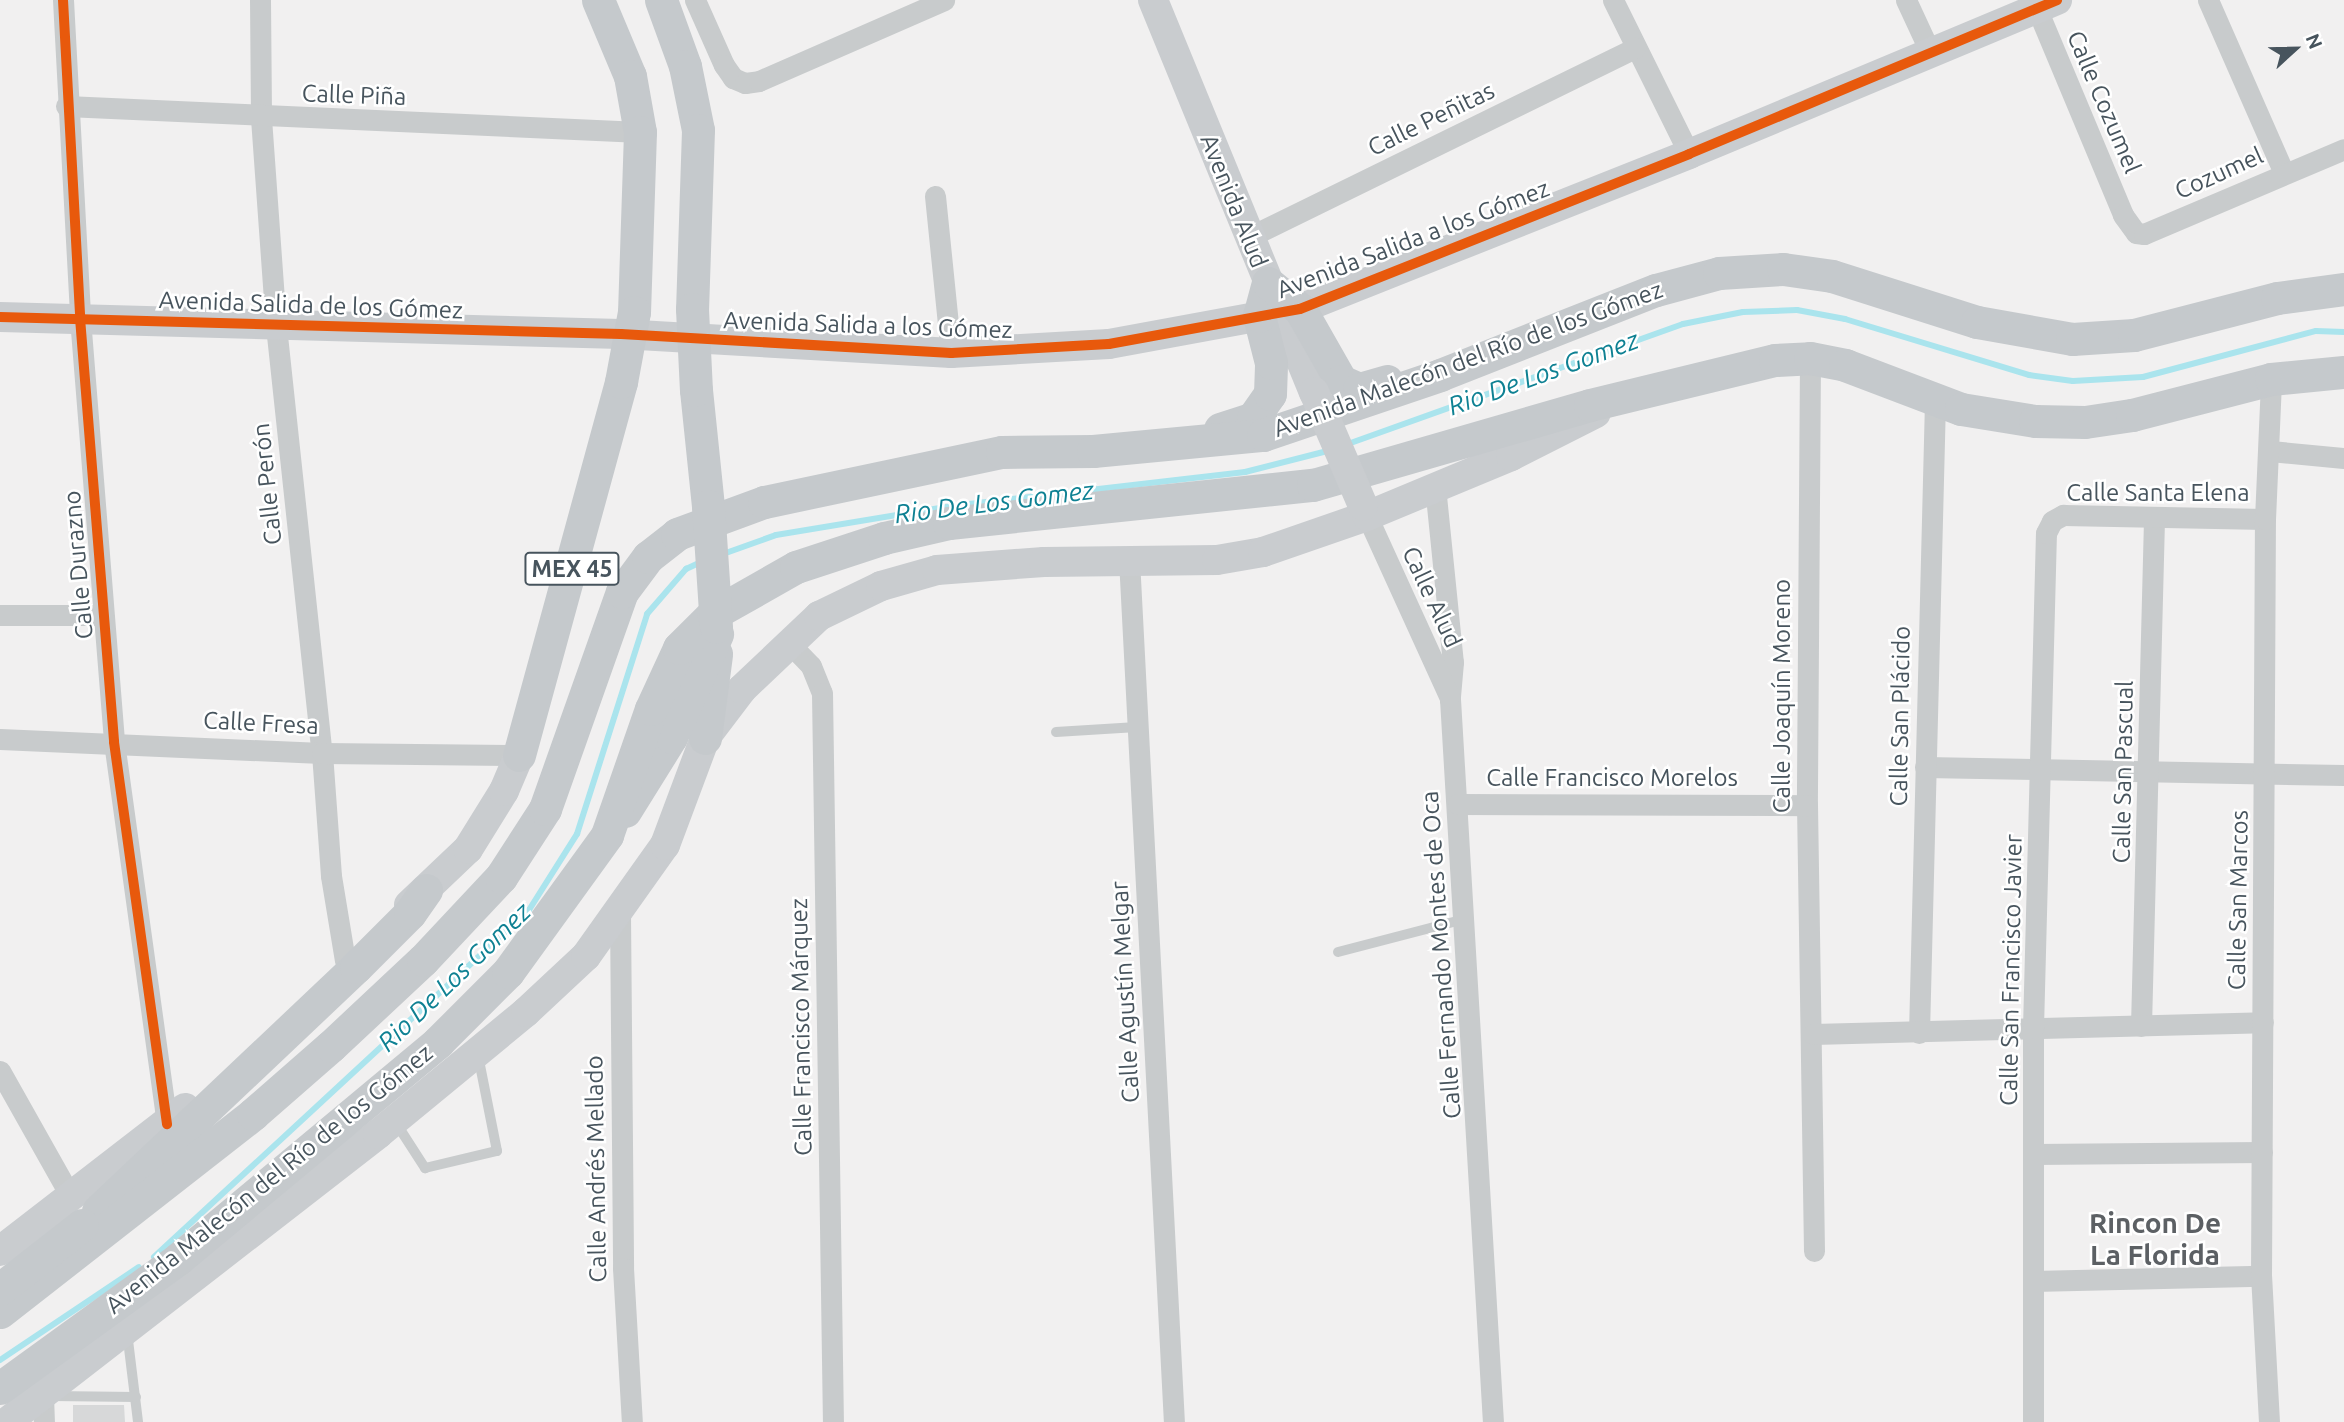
<!DOCTYPE html>
<html>
<head>
<meta charset="utf-8">
<style>
  body { margin:0 }
  #map { position:relative; width:2344px; height:1422px; overflow:hidden; background:#f1f0f0; font-family:Ubuntu,sans-serif }
  div>[style] { position:absolute }
  [style*='--x'] { left:calc(var(--x)*1px); top:calc(var(--y)*1px); width:calc(var(--w)*1px); rotate:calc(var(--a)*1deg) }
  .stream>* { height:6px; margin:-3px; padding:0 3px; transform-origin:3px; border-radius:3px; background:#aae4ed }
  .building>* { inset:0; background:#d7d8d9 }
  .lane>* { height:10px; margin:-5px; padding:0 5px; transform-origin:5px; border-radius:5px; background:#c8cbcc }
  .street>* { height:21px; margin:-10.5px; padding:0 10.5px; transform-origin:10.5px; border-radius:10.5px; background:#c8cbcc }
  .secondary>* { height:30px; margin:-15px; padding:0 15px; transform-origin:15px; border-radius:15px; background:#c9cccf }
  .primary>* { height:33px; margin:-16.5px; padding:0 16.5px; transform-origin:16.5px; border-radius:16.5px; background:#c5c9cc }
  .secondary-bridge>* { height:30px; margin:-15px; padding:0 15px; transform-origin:15px; border-radius:15px; background:#c9cccf }
  .primary-bridge>* { height:33px; margin:-16.5px; padding:0 16.5px; transform-origin:16.5px; border-radius:16.5px; background:#c5c9cc }
  .cycleway>* { height:10px; margin:-5px; padding:0 5px; transform-origin:5px; border-radius:5px; background:#e8590c }
  span { translate:-50% -50%; white-space:nowrap; text-align:center; line-height:1.15; -webkit-text-stroke:5px #fff; paint-order:stroke }
  .shield-label span { padding:2px 5px; background:#fff; border:2px solid; border-radius:5px; -webkit-text-stroke-width:0 }
  .shield-label { font-size:23px; color:#47545d; font-weight:700 }
  .street-label { font-size:24px; color:#47545d }
  .water-label { font-size:26px; color:#0e8193; font-style:italic }
  .quarter-label { font-size:28px; color:#5c6064; font-weight:700 }
  .north { position:absolute; left:2260px; top:14px; width:70px; height:70px; -webkit-text-stroke:5px #fff; paint-order:stroke; rotate:68deg; font-size:19px; font-weight:700; line-height:28px; text-align:center; color:#47545d }
  .north::after { content:''; display:block; margin:auto; width:24px; height:32px; background:#47545d; clip-path:polygon(50% 0,100% 100%,50% 72%,0 100%) }
</style>
</head>
<body>
<div id="map">
  <div class="stream">
    <i style="--x:1345;--y:445;--w:359;--a:-19.7"></i>
    <i style="--x:1683;--y:324;--w:61;--a:-11.3"></i>
    <i style="--x:1743;--y:312;--w:54;--a:-2.1"></i>
    <i style="--x:1797;--y:310;--w:49;--a:10.6"></i>
    <i style="--x:1845;--y:319;--w:192;--a:16.9"></i>
    <i style="--x:2029;--y:375;--w:44;--a:7.8"></i>
    <i style="--x:2073;--y:381;--w:70;--a:-3.3"></i>
    <i style="--x:2143;--y:377;--w:179;--a:-14.9"></i>
    <i style="--x:2316;--y:331;--w:28;--a:2"></i>
    <i style="--x:969;--y:504;--w:278;--a:-6.6"></i>
    <i style="--x:1245;--y:472;--w:89;--a:-14.3"></i>
    <i style="--x:723;--y:554;--w:56;--a:-19.7"></i>
    <i style="--x:776;--y:535;--w:177;--a:-9.4"></i>
    <i style="--x:154;--y:1257;--w:511;--a:-42.78"></i>
    <i style="--x:529;--y:910;--w:90;--a:-57.7"></i>
    <i style="--x:577;--y:834;--w:231;--a:-72.3"></i>
    <i style="--x:647;--y:614;--w:60;--a:-49.1"></i>
    <i style="--x:686;--y:569;--w:19;--a:-25"></i>
    <i style="--x:0;--y:1360;--w:167;--a:-33.8"></i>
  </div>
  <div class="building">
    <i style="clip-path:polygon(73px 1405px,124px 1405px,125px 1422px,73px 1422px)"></i>
  </div>
  <div class="lane">
    <i style="--x:1056;--y:732;--w:81;--a:-3.5"></i>
    <i style="--x:1338;--y:952;--w:131;--a:-14.6"></i>
    <i style="--x:396;--y:1123;--w:54;--a:57.2"></i>
    <i style="--x:425;--y:1168;--w:74;--a:-13.3"></i>
    <i style="--x:497;--y:1151;--w:98;--a:-101.2"></i>
    <i style="--x:127;--y:1332;--w:91;--a:83"></i>
    <i style="--x:51;--y:1396;--w:85;--a:0.7"></i>
  </div>
  <div class="street">
    <i style="--x:63;--y:0;--w:318;--a:86.9"></i>
    <i style="--x:80;--y:318;--w:425;--a:85.4"></i>
    <i style="--x:114;--y:742;--w:386;--a:82.1"></i>
    <i style="--x:260;--y:0;--w:118;--a:89.5"></i>
    <i style="--x:261;--y:118;--w:209;--a:85.9"></i>
    <i style="--x:276;--y:326;--w:429;--a:83.9"></i>
    <i style="--x:322;--y:753;--w:123;--a:85.8"></i>
    <i style="--x:331;--y:876;--w:86;--a:80.6"></i>
    <i style="--x:695;--y:0;--w:71;--a:66"></i>
    <i style="--x:724;--y:65;--w:16;--a:55"></i>
    <i style="--x:733;--y:78;--w:13;--a:23"></i>
    <i style="--x:745;--y:83;--w:14;--a:-8"></i>
    <i style="--x:759;--y:81;--w:202;--a:-23.6"></i>
    <i style="--x:1613;--y:0;--w:172;--a:63.7"></i>
    <i style="--x:1906;--y:0;--w:60;--a:65.2"></i>
    <i style="--x:2208;--y:0;--w:189;--a:66.3"></i>
    <i style="--x:2037;--y:9;--w:223;--a:67.3"></i>
    <i style="--x:2123;--y:215;--w:22;--a:54"></i>
    <i style="--x:2136;--y:233;--w:8;--a:7"></i>
    <i style="--x:2144;--y:234;--w:217;--a:-23"></i>
    <i style="--x:66;--y:106;--w:575;--a:2.59"></i>
    <i style="--x:935;--y:196;--w:158;--a:84.2"></i>
    <i style="--x:1249;--y:237;--w:430;--a:-26.1"></i>
    <i style="--x:1810;--y:358;--w:447;--a:90.4"></i>
    <i style="--x:1807;--y:805;--w:446;--a:89.1"></i>
    <i style="--x:2270;--y:451;--w:74;--a:5.4"></i>
    <i style="--x:1435;--y:486;--w:177;--a:84.2"></i>
    <i style="--x:1453;--y:662;--w:37;--a:95"></i>
    <i style="--x:1450;--y:699;--w:724;--a:86.6"></i>
    <i style="--x:1367;--y:516;--w:198;--a:65.5"></i>
    <i style="--x:1129;--y:559;--w:864;--a:87.02"></i>
    <i style="--x:0;--y:615;--w:103;--a:0"></i>
    <i style="--x:788;--y:642;--w:33;--a:46"></i>
    <i style="--x:811;--y:666;--w:29;--a:68"></i>
    <i style="--x:822;--y:693;--w:729;--a:89.14"></i>
    <i style="--x:0;--y:739;--w:322;--a:2.5"></i>
    <i style="--x:322;--y:753;--w:197;--a:0.6"></i>
    <i style="--x:1925;--y:767;--w:419;--a:1.1"></i>
    <i style="--x:1458;--y:804;--w:349;--a:0.2"></i>
    <i style="--x:620;--y:914;--w:354;--a:89.5"></i>
    <i style="--x:623;--y:1268;--w:154;--a:86.7"></i>
    <i style="--x:2141;--y:1026;--w:506;--a:-88.53"></i>
    <i style="--x:1919;--y:1033;--w:633;--a:-88.55"></i>
    <i style="--x:1813;--y:1034;--w:450;--a:-1.5"></i>
    <i style="--x:0;--y:1071;--w:147;--a:60.6"></i>
    <i style="--x:2034;--y:1154;--w:228;--a:-0.5"></i>
    <i style="--x:2033;--y:1281;--w:228;--a:-1.3"></i>
    <i style="--x:43;--y:1395;--w:27;--a:88"></i>
    <i style="--x:2033;--y:1422;--w:394;--a:-90"></i>
    <i style="--x:2033;--y:1028;--w:495;--a:-88.5"></i>
    <i style="--x:2046;--y:533;--w:13;--a:-63"></i>
    <i style="--x:2052;--y:521;--w:13;--a:-29"></i>
    <i style="--x:2063;--y:515;--w:202;--a:1.1"></i>
    <i style="--x:2269;--y:1422;--w:146;--a:-93.1"></i>
    <i style="--x:2261;--y:1276;--w:757;--a:-89.7"></i>
    <i style="--x:2265;--y:519;--w:140;--a:-87.5"></i>
  </div>
  <div class="secondary">
    <i style="--x:1153;--y:0;--w:424;--a:67.7"></i>
    <i style="--x:0;--y:317;--w:621;--a:1.57"></i>
    <i style="--x:621;--y:334;--w:331;--a:3.3"></i>
    <i style="--x:951;--y:353;--w:158;--a:-3.3"></i>
    <i style="--x:1109;--y:344;--w:194;--a:-10.4"></i>
    <i style="--x:1300;--y:309;--w:419;--a:-21.7"></i>
    <i style="--x:1689;--y:154;--w:399;--a:-22.7"></i>
    <i style="--x:409;--y:905;--w:81;--a:-43.5"></i>
    <i style="--x:468;--y:849;--w:68;--a:-58.2"></i>
    <i style="--x:504;--y:791;--w:39;--a:-67"></i>
    <i style="--x:0;--y:1251;--w:234;--a:-37.7"></i>
    <i style="--x:7;--y:1422;--w:470;--a:-37.8"></i>
    <i style="--x:378;--y:1134;--w:192;--a:-39.5"></i>
    <i style="--x:526;--y:1012;--w:82;--a:-43"></i>
    <i style="--x:586;--y:956;--w:136;--a:-54.6"></i>
    <i style="--x:665;--y:845;--w:114;--a:-69.5"></i>
    <i style="--x:705;--y:738;--w:61;--a:-52.9"></i>
    <i style="--x:742;--y:689;--w:106;--a:-43.5"></i>
    <i style="--x:819;--y:616;--w:69;--a:-25.8"></i>
    <i style="--x:881;--y:586;--w:58;--a:-15.9"></i>
    <i style="--x:937;--y:570;--w:107;--a:-4.3"></i>
    <i style="--x:1044;--y:562;--w:173;--a:-0.7"></i>
    <i style="--x:1217;--y:560;--w:47;--a:-9.9"></i>
    <i style="--x:1263;--y:552;--w:110;--a:-19.1"></i>
    <i style="--x:1367;--y:516;--w:156;--a:-22.6"></i>
    <i style="--x:1511;--y:456;--w:95;--a:-26.8"></i>
  </div>
  <div class="primary">
    <i style="--x:598;--y:0;--w:82;--a:67.2"></i>
    <i style="--x:630;--y:76;--w:57;--a:79.9"></i>
    <i style="--x:640;--y:132;--w:180;--a:91.9"></i>
    <i style="--x:661;--y:0;--w:70;--a:70"></i>
    <i style="--x:685;--y:66;--w:65;--a:78.5"></i>
    <i style="--x:698;--y:130;--w:179;--a:91.9"></i>
    <i style="--x:696;--y:390;--w:117;--a:84.1"></i>
    <i style="--x:1220;--y:429;--w:35;--a:-18"></i>
    <i style="--x:1253;--y:418;--w:29;--a:-55"></i>
    <i style="--x:1270;--y:394;--w:31;--a:-88"></i>
    <i style="--x:1271;--y:363;--w:49;--a:-104.3"></i>
    <i style="--x:1259;--y:316;--w:34;--a:-75"></i>
    <i style="--x:1268;--y:283;--w:41;--a:39.1"></i>
    <i style="--x:1300;--y:309;--w:83;--a:60.3"></i>
    <i style="--x:1341;--y:381;--w:20;--a:24"></i>
    <i style="--x:1359;--y:389;--w:29;--a:-16"></i>
    <i style="--x:705;--y:738;--w:85;--a:-82.5"></i>
    <i style="--x:519;--y:755;--w:387;--a:-74.7"></i>
    <i style="--x:625;--y:811;--w:87;--a:-58.1"></i>
    <i style="--x:671;--y:737;--w:113;--a:-65.9"></i>
    <i style="--x:98;--y:1211;--w:355;--a:-43.4"></i>
    <i style="--x:356;--y:967;--w:76;--a:-45"></i>
    <i style="--x:410;--y:913;--w:28;--a:-55"></i>
    <i style="--x:0;--y:1312;--w:321;--a:-38"></i>
    <i style="--x:253;--y:1114;--w:103;--a:-41.1"></i>
    <i style="--x:331;--y:1046;--w:126;--a:-43.1"></i>
    <i style="--x:423;--y:960;--w:114;--a:-46.8"></i>
    <i style="--x:501;--y:877;--w:81;--a:-57.1"></i>
    <i style="--x:545;--y:809;--w:230;--a:-70.5"></i>
    <i style="--x:622;--y:592;--w:44;--a:-53.4"></i>
    <i style="--x:648;--y:557;--w:37;--a:-38"></i>
    <i style="--x:677;--y:534;--w:93;--a:-20.2"></i>
    <i style="--x:764;--y:502;--w:243;--a:-11.9"></i>
    <i style="--x:1002;--y:452;--w:91;--a:-0.6"></i>
    <i style="--x:1093;--y:451;--w:171;--a:-5.4"></i>
    <i style="--x:1263;--y:435;--w:187;--a:-18.7"></i>
    <i style="--x:1440;--y:375;--w:232;--a:-21.5"></i>
    <i style="--x:1656;--y:290;--w:65;--a:-15.1"></i>
    <i style="--x:1719;--y:273;--w:64;--a:-3.6"></i>
    <i style="--x:1783;--y:269;--w:49;--a:8.1"></i>
    <i style="--x:1832;--y:276;--w:152;--a:17.6"></i>
    <i style="--x:1977;--y:322;--w:97;--a:10.1"></i>
    <i style="--x:2072;--y:339;--w:62;--a:-3.7"></i>
    <i style="--x:2134;--y:335;--w:148;--a:-14.5"></i>
    <i style="--x:2277;--y:298;--w:68;--a:-7.7"></i>
    <i style="--x:0;--y:1388;--w:220;--a:-35.9"></i>
    <i style="--x:178;--y:1259;--w:339;--a:-39.8"></i>
    <i style="--x:438;--y:1042;--w:99;--a:-45"></i>
    <i style="--x:508;--y:972;--w:169;--a:-54.1"></i>
    <i style="--x:607;--y:835;--w:133;--a:-70.8"></i>
    <i style="--x:651;--y:709;--w:67;--a:-65.3"></i>
    <i style="--x:679;--y:648;--w:48;--a:-45"></i>
    <i style="--x:713;--y:614;--w:95;--a:-29.5"></i>
    <i style="--x:796;--y:567;--w:93;--a:-18.2"></i>
    <i style="--x:884;--y:538;--w:67;--a:-13"></i>
    <i style="--x:949;--y:523;--w:366;--a:-6"></i>
    <i style="--x:1313;--y:485;--w:288;--a:-16.1"></i>
    <i style="--x:1590;--y:405;--w:190;--a:-13.7"></i>
    <i style="--x:1775;--y:360;--w:35;--a:-3"></i>
    <i style="--x:1810;--y:358;--w:36;--a:11"></i>
    <i style="--x:1845;--y:365;--w:124;--a:20.8"></i>
    <i style="--x:1961;--y:409;--w:75;--a:9.2"></i>
    <i style="--x:2035;--y:421;--w:50;--a:1.1"></i>
    <i style="--x:2085;--y:422;--w:48;--a:-8.5"></i>
    <i style="--x:2132;--y:415;--w:144;--a:-14.5"></i>
    <i style="--x:2271;--y:379;--w:73;--a:-5.5"></i>
  </div>
  <div class="secondary-bridge">
    <i style="--x:1314;--y:392;--w:124;--a:66.7"></i>
  </div>
  <div class="primary-bridge">
    <i style="--x:692;--y:309;--w:81;--a:87.2"></i>
    <i style="--x:621;--y:382;--w:71;--a:-79.5"></i>
    <i style="--x:708;--y:506;--w:121;--a:86.2"></i>
    <i style="--x:0;--y:1289;--w:104;--a:-38"></i>
  </div>
  <div class="cycleway">
    <i style="--x:63;--y:0;--w:318;--a:86.9"></i>
    <i style="--x:80;--y:318;--w:425;--a:85.4"></i>
    <i style="--x:114;--y:742;--w:386;--a:82.1"></i>
    <i style="--x:0;--y:317;--w:621;--a:1.57"></i>
    <i style="--x:621;--y:334;--w:331;--a:3.3"></i>
    <i style="--x:951;--y:353;--w:158;--a:-3.3"></i>
    <i style="--x:1109;--y:344;--w:194;--a:-10.4"></i>
    <i style="--x:1300;--y:309;--w:419;--a:-21.7"></i>
    <i style="--x:1689;--y:154;--w:399;--a:-22.7"></i>
  </div>
  <div class="shield-label">
    <span style="left:572px;top:569px">MEX 45</span>
  </div>
  <div class="street-label">
    <span style="left:354px;top:95px;rotate:2deg">Calle Piña</span>
    <span style="left:2104px;top:102px;rotate:67deg">Calle Cozumel</span>
    <span style="left:1431px;top:119px;rotate:-26deg">Calle Peñitas</span>
    <span style="left:2219px;top:173px;rotate:-24deg">Cozumel</span>
    <span style="left:1234px;top:201px;rotate:68deg">Avenida Alud</span>
    <span style="left:1413px;top:239px;rotate:-21deg">Avenida Salida a los Gómez</span>
    <span style="left:311px;top:305px;rotate:2deg">Avenida Salida de los Gómez</span>
    <span style="left:868px;top:325px;rotate:2deg">Avenida Salida a los Gómez</span>
    <span style="left:1468px;top:359px;rotate:-20deg">Avenida Malecón del Río de los Gómez</span>
    <span style="left:267px;top:484px;rotate:-96deg">Calle Perón</span>
    <span style="left:2158px;top:493px">Calle Santa Elena</span>
    <span style="left:78px;top:565px;rotate:-95deg">Calle Durazno</span>
    <span style="left:1432px;top:597px;rotate:65deg">Calle Alud</span>
    <span style="left:1782px;top:696px;rotate:-90deg">Calle Joaquín Moreno</span>
    <span style="left:1900px;top:716px;rotate:-89deg">Calle San Plácido</span>
    <span style="left:261px;top:723px;rotate:3deg">Calle Fresa</span>
    <span style="left:2123px;top:772px;rotate:-89deg">Calle San Pascual</span>
    <span style="left:1612px;top:778px">Calle Francisco Morelos</span>
    <span style="left:2238px;top:900px;rotate:-89deg">Calle San Marcos</span>
    <span style="left:1441px;top:955px;rotate:-94deg">Calle Fernando Montes de Oca</span>
    <span style="left:2011px;top:970px;rotate:-89deg">Calle San Francisco Javier</span>
    <span style="left:1125px;top:992px;rotate:-93deg">Calle Agustín Melgar</span>
    <span style="left:801px;top:1027px;rotate:-91deg">Calle Francisco Márquez</span>
    <span style="left:596px;top:1169px;rotate:-91deg">Calle Andrés Mellado</span>
    <span style="left:269px;top:1179px;rotate:-39deg">Avenida Malecón del Río de los Gómez</span>
  </div>
  <div class="water-label">
    <span style="left:1543px;top:373px;rotate:-20deg">Rio De Los Gomez</span>
    <span style="left:994px;top:502px;rotate:-7deg">Rio De Los Gomez</span>
    <span style="left:454px;top:977px;rotate:-44deg">Rio De Los Gomez</span>
  </div>
  <div class="quarter-label">
    <span style="left:2155px;top:1239px">Rincon De<br>La Florida</span>
  </div>
  <div class="north">N</div>
</div>
</body>
</html>
